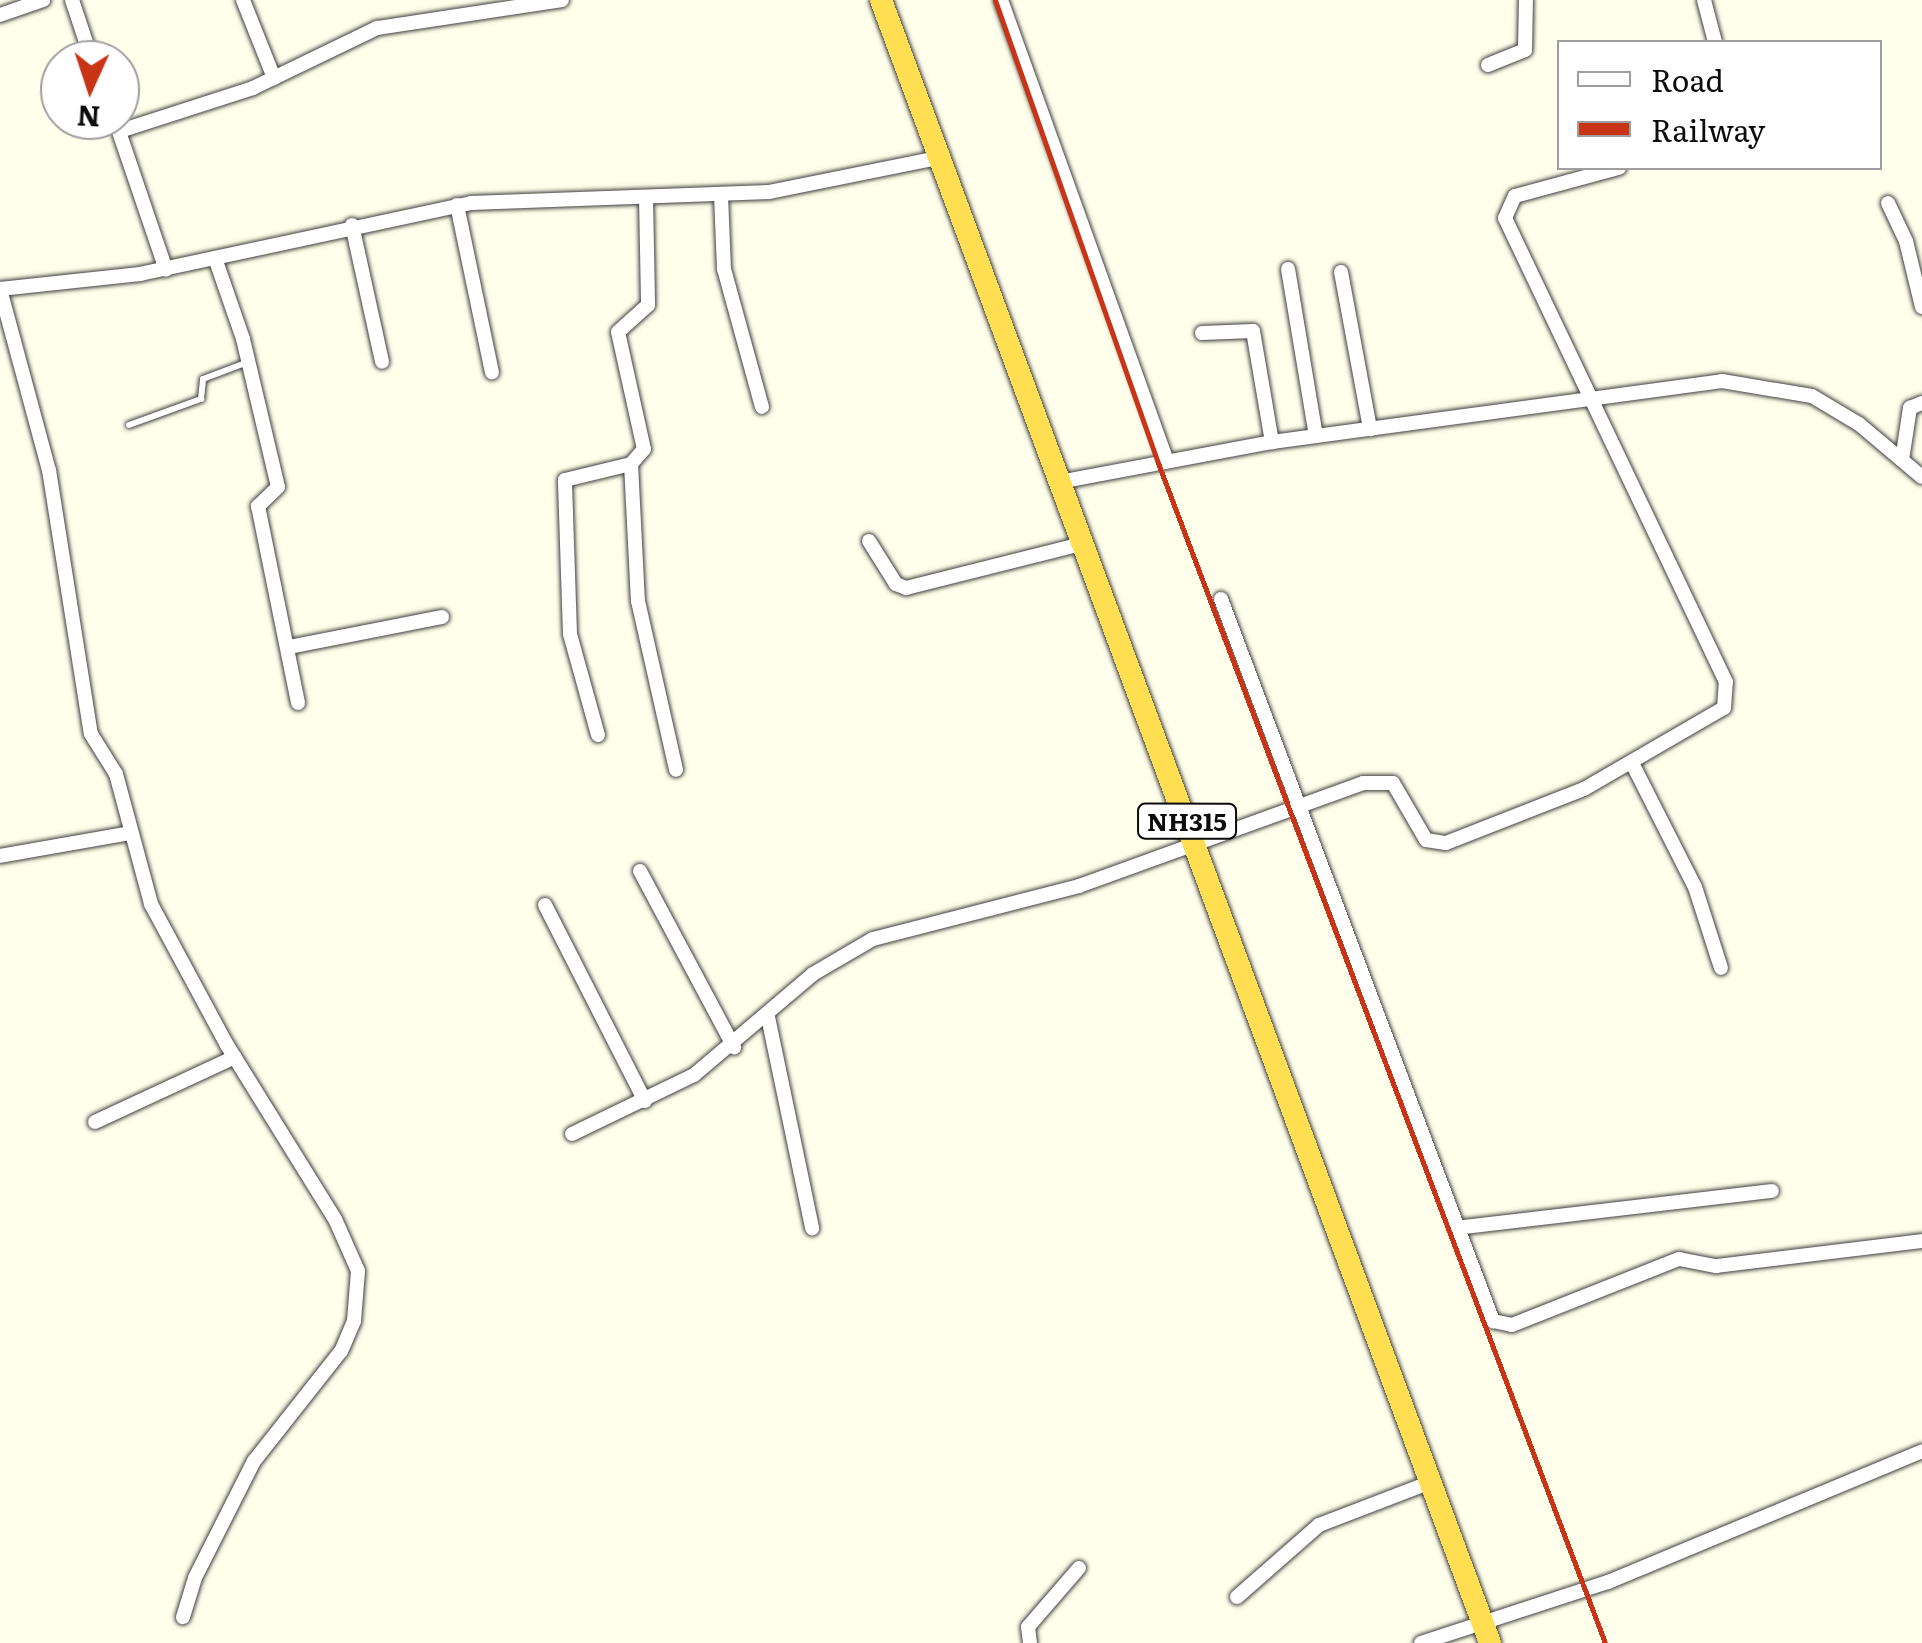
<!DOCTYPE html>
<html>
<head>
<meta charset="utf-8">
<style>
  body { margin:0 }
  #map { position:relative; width:1922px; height:1643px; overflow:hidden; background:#ffffeb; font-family:Literata,serif }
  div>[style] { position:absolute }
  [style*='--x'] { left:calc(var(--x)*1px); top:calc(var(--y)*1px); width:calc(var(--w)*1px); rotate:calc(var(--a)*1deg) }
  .roads { filter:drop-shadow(0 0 2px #3f3f3f) drop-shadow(0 0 2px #3f3f3f) }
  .service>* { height:6px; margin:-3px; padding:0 3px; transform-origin:3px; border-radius:3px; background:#fff }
  .minor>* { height:14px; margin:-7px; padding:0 7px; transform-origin:7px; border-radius:7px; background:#fff }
  .trunk>* { height:22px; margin:-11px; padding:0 11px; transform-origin:11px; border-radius:11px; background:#ffde52 }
  .rail>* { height:5px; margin:-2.5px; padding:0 2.5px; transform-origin:2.5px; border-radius:2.5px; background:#c93417 }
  span { translate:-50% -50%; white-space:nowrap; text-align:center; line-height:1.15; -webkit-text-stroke:10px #fff; paint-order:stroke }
  .shield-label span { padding:2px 8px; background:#fff; border:2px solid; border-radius:8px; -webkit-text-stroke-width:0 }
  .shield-label { font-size:25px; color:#0c0c0c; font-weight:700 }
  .legend { position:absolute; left:1557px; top:40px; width:325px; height:130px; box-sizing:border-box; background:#fff; border:2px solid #9e9e9e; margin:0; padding:12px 18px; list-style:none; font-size:30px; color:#0c0c0c }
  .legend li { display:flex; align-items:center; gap:20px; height:50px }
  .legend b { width:50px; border:2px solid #9e9e9e }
  .north { position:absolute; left:40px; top:40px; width:100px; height:100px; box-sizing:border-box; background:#fff; border:2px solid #9e9e9e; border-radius:50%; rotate:183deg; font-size:28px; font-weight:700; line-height:40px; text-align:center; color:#0c0c0c }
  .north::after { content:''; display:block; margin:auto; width:35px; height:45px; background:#c93417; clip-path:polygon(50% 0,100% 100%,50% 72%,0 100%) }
</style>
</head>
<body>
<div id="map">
  <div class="roads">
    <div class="service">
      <i style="--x:129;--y:425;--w:77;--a:-19.9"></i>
      <i style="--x:201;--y:399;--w:20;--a:-84"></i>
      <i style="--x:203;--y:379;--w:48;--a:-20.7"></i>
    </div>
    <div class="minor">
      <i style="--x:72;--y:0;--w:63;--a:71.6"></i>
      <i style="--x:243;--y:0;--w:84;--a:68.3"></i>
      <i style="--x:1001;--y:0;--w:490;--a:70.2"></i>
      <i style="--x:1704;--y:0;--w:43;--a:75.3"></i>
      <i style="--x:0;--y:15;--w:46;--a:-19.2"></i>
      <i style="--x:1488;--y:65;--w:40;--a:-22"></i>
      <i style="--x:1525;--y:50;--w:50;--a:-88.9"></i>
      <i style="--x:115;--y:120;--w:158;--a:71.2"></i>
      <i style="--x:120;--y:131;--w:140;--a:-17.9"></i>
      <i style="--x:253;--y:88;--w:138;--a:-25.8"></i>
      <i style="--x:377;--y:28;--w:187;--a:-8.6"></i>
      <i style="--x:721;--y:195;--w:74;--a:87.7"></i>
      <i style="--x:724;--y:269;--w:143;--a:74.6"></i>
      <i style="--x:646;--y:197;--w:108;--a:88.9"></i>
      <i style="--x:648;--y:305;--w:40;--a:138"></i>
      <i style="--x:618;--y:332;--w:120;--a:77.5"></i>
      <i style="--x:644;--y:449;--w:20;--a:131"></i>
      <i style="--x:631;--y:464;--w:137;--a:87.1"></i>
      <i style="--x:638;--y:601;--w:173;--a:77.3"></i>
      <i style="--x:1888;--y:203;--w:42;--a:64.7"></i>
      <i style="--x:1906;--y:241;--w:68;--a:76.4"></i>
      <i style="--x:457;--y:205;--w:171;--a:78.2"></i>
      <i style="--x:352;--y:225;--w:140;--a:77.6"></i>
      <i style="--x:215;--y:258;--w:86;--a:70.9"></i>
      <i style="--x:243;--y:339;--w:152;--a:76.7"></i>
      <i style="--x:278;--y:487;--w:28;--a:136"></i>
      <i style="--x:258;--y:506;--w:201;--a:78.5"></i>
      <i style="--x:1288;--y:269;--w:169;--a:80.5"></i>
      <i style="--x:1341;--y:272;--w:160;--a:79.5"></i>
      <i style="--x:0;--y:289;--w:188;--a:74.9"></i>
      <i style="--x:49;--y:470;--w:267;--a:81"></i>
      <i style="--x:91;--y:734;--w:47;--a:58"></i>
      <i style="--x:116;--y:774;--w:135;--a:74.9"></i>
      <i style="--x:151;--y:904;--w:160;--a:61.7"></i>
      <i style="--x:227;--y:1045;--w:205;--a:58.2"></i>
      <i style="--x:335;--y:1219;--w:57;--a:66.1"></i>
      <i style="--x:358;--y:1271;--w:50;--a:94.6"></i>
      <i style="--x:354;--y:1321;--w:33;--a:113"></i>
      <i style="--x:341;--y:1351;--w:140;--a:128.3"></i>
      <i style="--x:254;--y:1461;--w:131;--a:116.8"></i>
      <i style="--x:195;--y:1578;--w:41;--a:107.1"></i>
      <i style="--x:0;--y:289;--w:141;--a:-6.1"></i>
      <i style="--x:140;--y:274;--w:339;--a:-12.1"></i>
      <i style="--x:471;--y:203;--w:298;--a:-2.1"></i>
      <i style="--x:769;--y:192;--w:172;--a:-11.4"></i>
      <i style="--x:1202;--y:333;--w:51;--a:-2.2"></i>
      <i style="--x:1253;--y:331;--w:113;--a:80.3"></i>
      <i style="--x:1902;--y:460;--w:53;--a:-81.3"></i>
      <i style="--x:1910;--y:408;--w:13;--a:-23"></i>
      <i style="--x:1064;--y:481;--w:212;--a:-10.6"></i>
      <i style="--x:1272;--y:442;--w:454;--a:-7.7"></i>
      <i style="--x:1722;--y:381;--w:91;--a:9.5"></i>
      <i style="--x:1812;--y:396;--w:55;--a:30.8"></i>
      <i style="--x:1859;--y:424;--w:82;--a:40.1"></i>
      <i style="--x:869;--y:541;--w:51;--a:57.9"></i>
      <i style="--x:896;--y:584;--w:11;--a:22"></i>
      <i style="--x:906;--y:588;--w:185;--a:-14.1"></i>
      <i style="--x:1221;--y:599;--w:772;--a:69.36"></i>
      <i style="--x:1493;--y:1321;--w:19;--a:12"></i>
      <i style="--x:1512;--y:1325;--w:180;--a:-21.6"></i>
      <i style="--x:1679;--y:1259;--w:38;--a:11"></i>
      <i style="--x:1716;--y:1266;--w:208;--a:-6.9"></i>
      <i style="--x:289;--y:647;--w:156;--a:-11.1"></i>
      <i style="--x:598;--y:735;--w:105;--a:-105.5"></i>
      <i style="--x:570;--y:634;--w:154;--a:-91.9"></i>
      <i style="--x:565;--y:480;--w:68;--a:-13.6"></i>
      <i style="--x:1632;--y:763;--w:139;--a:63.1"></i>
      <i style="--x:1695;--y:887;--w:85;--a:72.2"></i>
      <i style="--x:0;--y:856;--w:132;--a:-10"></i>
      <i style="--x:640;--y:871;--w:200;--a:61.9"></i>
      <i style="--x:545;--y:905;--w:220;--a:63"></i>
      <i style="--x:768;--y:1017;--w:216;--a:78.2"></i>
      <i style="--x:95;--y:1122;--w:154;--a:-24.9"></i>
      <i style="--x:572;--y:1134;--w:136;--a:-25.8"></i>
      <i style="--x:694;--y:1075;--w:156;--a:-40.3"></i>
      <i style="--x:813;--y:974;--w:69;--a:-30.3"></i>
      <i style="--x:873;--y:939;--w:213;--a:-14.4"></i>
      <i style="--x:1079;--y:886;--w:302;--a:-19.9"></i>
      <i style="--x:1363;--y:783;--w:30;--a:0"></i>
      <i style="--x:1393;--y:783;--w:66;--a:59.9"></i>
      <i style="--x:1426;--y:840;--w:20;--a:9"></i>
      <i style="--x:1446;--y:843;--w:148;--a:-21.4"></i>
      <i style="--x:1584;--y:789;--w:162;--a:-30.1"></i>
      <i style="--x:1724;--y:708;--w:26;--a:-86"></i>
      <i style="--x:1726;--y:682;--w:514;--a:-115.47"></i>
      <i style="--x:1505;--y:218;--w:24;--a:-66"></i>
      <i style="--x:1515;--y:196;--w:108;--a:-15.1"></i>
      <i style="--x:1456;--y:1228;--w:318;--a:-6.7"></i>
      <i style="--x:1237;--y:1597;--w:109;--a:-41.3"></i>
      <i style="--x:1319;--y:1525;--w:120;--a:-21"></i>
      <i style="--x:1030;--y:1643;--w:16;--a:-97"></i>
      <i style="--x:1028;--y:1627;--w:78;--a:-49.2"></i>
      <i style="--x:1421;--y:1643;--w:197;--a:-18.1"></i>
      <i style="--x:1608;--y:1582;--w:340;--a:-22.6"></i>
    </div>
    <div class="trunk">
      <i style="--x:881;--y:0;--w:1752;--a:69.66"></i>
    </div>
  </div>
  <div class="rail">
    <i style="--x:995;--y:0;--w:491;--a:70.6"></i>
    <i style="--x:1158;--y:463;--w:1262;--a:69.25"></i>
  </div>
  <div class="shield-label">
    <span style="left:1187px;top:821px">NH315</span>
  </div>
  <ul class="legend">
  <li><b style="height:12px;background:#fff"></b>Road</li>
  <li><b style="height:12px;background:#c93417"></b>Railway</li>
  </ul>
  <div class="north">N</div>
</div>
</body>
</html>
